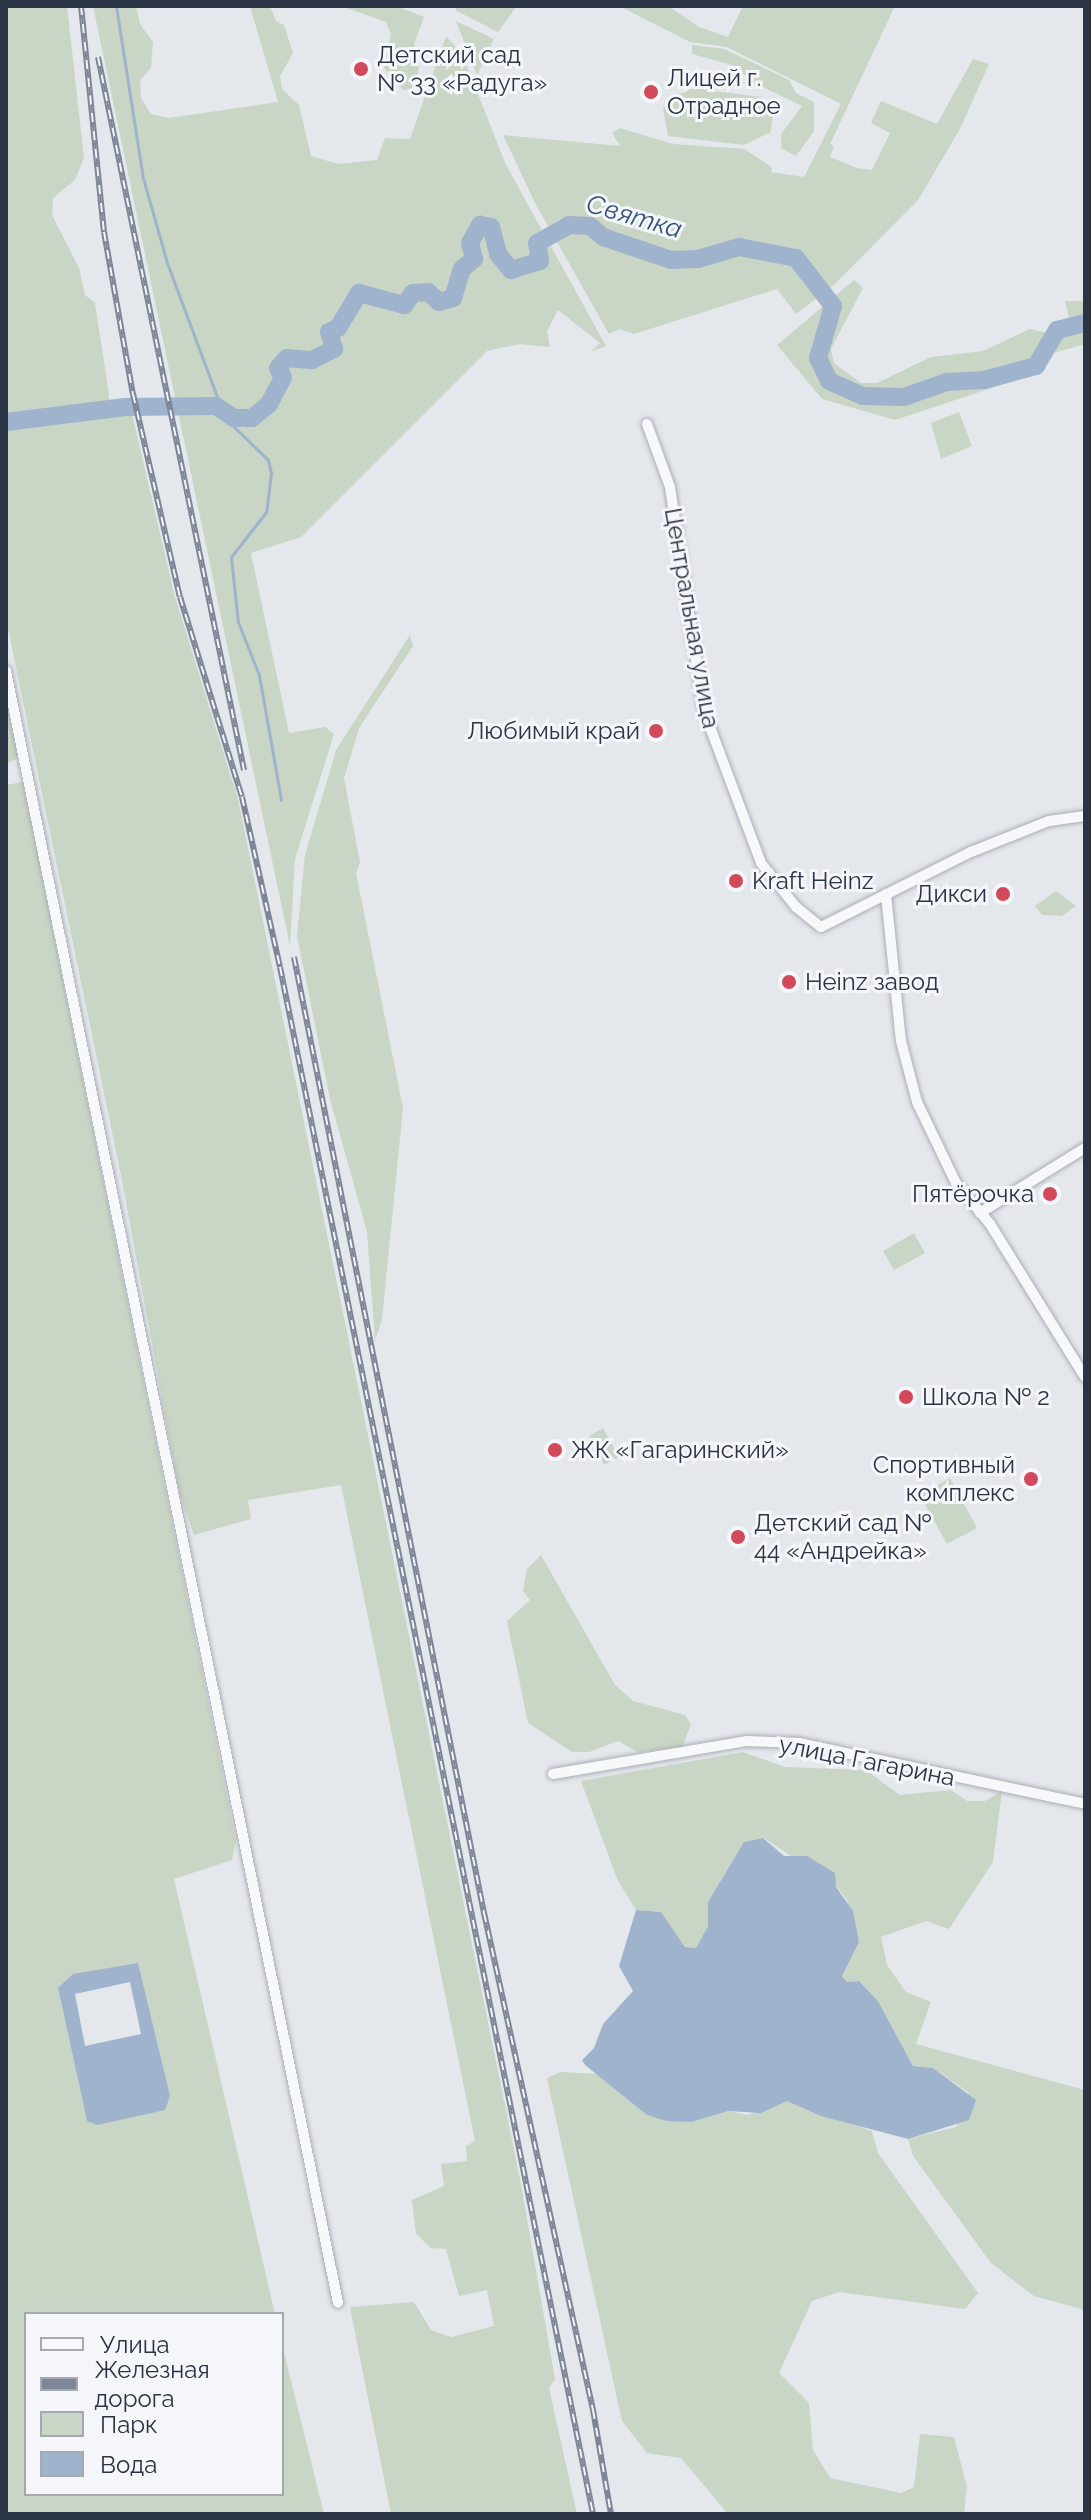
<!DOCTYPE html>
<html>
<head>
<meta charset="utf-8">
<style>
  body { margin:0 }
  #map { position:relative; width:1091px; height:2520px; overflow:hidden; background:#e4e7ec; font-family:Raleway,sans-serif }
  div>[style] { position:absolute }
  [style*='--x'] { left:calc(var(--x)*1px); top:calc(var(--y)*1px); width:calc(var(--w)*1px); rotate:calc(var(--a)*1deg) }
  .green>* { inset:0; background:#c9d6c5 }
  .water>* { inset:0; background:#9fb4cc }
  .stream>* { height:3px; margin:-1.5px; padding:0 1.5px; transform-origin:1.5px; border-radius:1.5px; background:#9fb4cc }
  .river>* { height:18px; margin:-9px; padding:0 9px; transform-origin:9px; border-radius:9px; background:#9fb4cc }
  .roads { filter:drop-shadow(0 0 2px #a9aeb7) drop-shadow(0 0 2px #a9aeb7) }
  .street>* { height:10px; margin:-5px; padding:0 5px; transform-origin:5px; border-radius:5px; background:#f7f8fa }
  .rail>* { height:6px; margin-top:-3px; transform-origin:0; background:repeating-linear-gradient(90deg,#f4f6f9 0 9px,#7d8696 0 18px); box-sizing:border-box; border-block:2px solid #7d8696 }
  .dots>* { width:22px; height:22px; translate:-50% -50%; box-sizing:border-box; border:4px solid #f4f6f9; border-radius:50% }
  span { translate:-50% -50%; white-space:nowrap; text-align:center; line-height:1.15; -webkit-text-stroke:6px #f4f6f9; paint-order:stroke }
  .poi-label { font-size:24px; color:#2b3445 }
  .left { translate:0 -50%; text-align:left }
  .right { translate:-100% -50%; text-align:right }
  .street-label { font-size:24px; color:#2b3445 }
  .water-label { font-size:26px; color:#34527a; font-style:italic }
  .frame { position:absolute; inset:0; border:8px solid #2b3445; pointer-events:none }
  .legend { position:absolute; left:24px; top:2312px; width:260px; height:184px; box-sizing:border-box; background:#f4f6f9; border:2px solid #a4a8b1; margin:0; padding:10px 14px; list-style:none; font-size:24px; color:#2b3445 }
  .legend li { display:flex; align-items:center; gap:16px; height:40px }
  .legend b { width:40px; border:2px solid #a4a8b1 }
</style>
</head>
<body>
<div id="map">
  <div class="green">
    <i style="clip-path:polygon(6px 6px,67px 6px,84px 158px,75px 180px,53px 198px,52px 215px,79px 268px,85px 295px,95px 303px,112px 415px,132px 414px,175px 597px,238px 799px,520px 2179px,555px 2379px,549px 2388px,577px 2514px,391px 2514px,350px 2307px,414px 2302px,431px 2330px,451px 2337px,494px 2326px,487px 2290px,459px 2296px,446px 2249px,431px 2248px,416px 2234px,412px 2200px,444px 2186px,441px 2164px,467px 2161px,466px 2146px,475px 2141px,341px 1485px,248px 1500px,251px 1519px,194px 1535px,180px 1496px,122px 1180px,6px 619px)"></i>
    <i style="clip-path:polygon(93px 6px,136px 6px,140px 24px,153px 42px,151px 68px,140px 80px,141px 98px,151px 114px,169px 118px,278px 102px,250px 6px,270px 6px,276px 21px,284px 25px,293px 53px,280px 76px,282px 89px,299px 105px,311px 156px,338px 164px,377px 160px,385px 138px,410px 139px,446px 36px,462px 54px,506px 165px,606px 346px,590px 352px,600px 343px,558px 310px,547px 331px,550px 347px,520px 344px,487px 351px,301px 537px,251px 553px,289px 733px,325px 727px,334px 734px,295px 859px,290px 946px)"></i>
    <i style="clip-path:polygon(341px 6px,396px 6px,424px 17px,414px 44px,419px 68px,415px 88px,403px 90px,384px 68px,391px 34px,386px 22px)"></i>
    <i style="clip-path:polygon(457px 6px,517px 6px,498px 32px,455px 10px)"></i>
    <i style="clip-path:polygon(619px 6px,668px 6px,699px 27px,728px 37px,743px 6px,895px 6px,830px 144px,834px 146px,830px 157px,857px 168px,872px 170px,890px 133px,871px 123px,881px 101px,937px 124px,973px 59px,989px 64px,960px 129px,918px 200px,834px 285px,796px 314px,777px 289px,634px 334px,619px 329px,609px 334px,536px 205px,503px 135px,620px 146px,612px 133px,620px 128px,673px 144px,744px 149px,772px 167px,771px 172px,804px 177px,841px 104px,727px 47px,690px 42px)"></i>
    <i style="clip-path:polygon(456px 21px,494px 39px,477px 75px)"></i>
    <i style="clip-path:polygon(692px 45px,724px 49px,789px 80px,796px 93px,814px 102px,814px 131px,796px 156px,781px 148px,781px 134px,802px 106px,756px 84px,732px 65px,692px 54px)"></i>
    <i style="clip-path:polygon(693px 88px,761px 97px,773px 113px,771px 132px,744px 145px,668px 136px,663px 108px,675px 96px)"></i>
    <i style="clip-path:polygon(854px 280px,863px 288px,831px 349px,834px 363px,861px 383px,877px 383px,931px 357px,983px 351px,1030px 329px,1047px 333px,1069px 317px,1065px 301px,1085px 301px,1085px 344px,1054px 353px,1037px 373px,895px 420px,822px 399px,777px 345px)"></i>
    <i style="clip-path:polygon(959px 412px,972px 446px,941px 459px,931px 423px)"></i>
    <i style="clip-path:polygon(410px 635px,413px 646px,359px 728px,344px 778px,360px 862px,356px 873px,403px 1108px,382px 1320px,375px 1340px,367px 1232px,330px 1099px,297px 936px,305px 855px,336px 750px)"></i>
    <i style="clip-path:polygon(6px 675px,18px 758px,6px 764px)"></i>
    <i style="clip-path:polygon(evenodd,23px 782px,236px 1841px,232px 1860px,174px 1879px,275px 2314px,26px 2314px,26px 2494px,282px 2494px,282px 2344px,324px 2514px,6px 2514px,6px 785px,23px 782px,138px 1963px,164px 2110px,87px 2121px,58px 1988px,138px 1963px)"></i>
    <i style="clip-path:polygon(1056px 891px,1076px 906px,1062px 916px,1042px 915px,1035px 906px)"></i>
    <i style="clip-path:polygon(914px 1233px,925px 1253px,894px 1270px,883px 1251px)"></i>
    <i style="clip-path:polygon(603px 1428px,619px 1457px,604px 1465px,589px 1436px)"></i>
    <i style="clip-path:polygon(950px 1478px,977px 1528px,947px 1544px,920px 1495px)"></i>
    <i style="clip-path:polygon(541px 1555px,615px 1685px,633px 1701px,685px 1715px,691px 1725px,682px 1747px,638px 1752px,618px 1741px,589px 1752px,572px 1752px,528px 1723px,507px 1621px,530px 1600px,523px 1591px,527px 1569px)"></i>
    <i style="clip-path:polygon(743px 1752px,785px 1767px,866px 1770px,900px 1795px,951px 1790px,967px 1801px,985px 1801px,1002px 1791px,993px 1862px,949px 1929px,926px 1921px,881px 1937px,887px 1965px,906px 1992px,931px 2002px,916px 2044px,1085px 2090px,1085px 2310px,1034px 2296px,991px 2263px,913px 2156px,908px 2139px,956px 2127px,969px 2093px,933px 2068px,913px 2066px,878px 2001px,859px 1981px,847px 1982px,842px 1975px,859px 1941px,847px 1900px,836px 1886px,764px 1838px,744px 1842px,708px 1902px,708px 1926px,696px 1948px,685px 1947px,661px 1912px,636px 1910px,618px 1881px,581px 1781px)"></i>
    <i style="clip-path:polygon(561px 2072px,599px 2074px,647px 2115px,666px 2121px,728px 2111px,747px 2115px,787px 2101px,872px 2131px,878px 2153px,978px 2293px,965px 2309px,839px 2292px,812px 2301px,779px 2373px,809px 2403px,813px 2450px,830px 2478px,901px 2493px,914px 2487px,920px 2434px,954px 2437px,967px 2487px,964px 2514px,728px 2514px,681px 2458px,647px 2453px,622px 2421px,547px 2078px)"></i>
  </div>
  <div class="water">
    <i style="clip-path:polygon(763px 1838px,784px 1856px,807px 1856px,835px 1873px,836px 1887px,853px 1911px,859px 1942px,842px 1976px,847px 1982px,859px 1981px,878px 2001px,913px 2066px,933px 2068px,976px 2100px,969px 2120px,908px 2139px,821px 2116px,787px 2101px,761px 2113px,728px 2111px,691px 2122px,666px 2121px,647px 2115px,585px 2065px,582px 2060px,594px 2048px,603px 2024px,633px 1991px,619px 1966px,636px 1910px,661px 1912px,685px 1947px,696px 1948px,708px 1926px,708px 1902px,744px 1842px)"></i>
    <i style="clip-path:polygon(evenodd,138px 1963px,170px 2096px,165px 2110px,97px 2125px,87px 2121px,58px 1988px,73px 1974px,138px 1963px,130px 1982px,141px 2034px,85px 2046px,75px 1994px,130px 1982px)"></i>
  </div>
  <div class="stream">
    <i style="--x:116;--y:6;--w:174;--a:81.1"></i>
    <i style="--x:143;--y:178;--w:88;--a:74.2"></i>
    <i style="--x:167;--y:263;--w:165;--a:69.5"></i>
    <i style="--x:225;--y:418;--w:60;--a:44.3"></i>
    <i style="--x:268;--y:460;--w:13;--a:77"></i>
    <i style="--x:271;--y:473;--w:39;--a:97"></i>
    <i style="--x:266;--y:512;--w:57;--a:127.9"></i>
    <i style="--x:231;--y:557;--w:65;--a:83.9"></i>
    <i style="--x:238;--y:622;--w:57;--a:68.4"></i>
    <i style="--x:259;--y:675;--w:127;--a:80"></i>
  </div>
  <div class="river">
    <i style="--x:6;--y:422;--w:120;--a:-7.2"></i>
    <i style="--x:125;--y:407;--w:91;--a:-0.6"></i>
    <i style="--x:216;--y:406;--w:22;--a:34"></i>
    <i style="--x:234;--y:418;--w:18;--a:0"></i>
    <i style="--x:252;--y:418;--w:22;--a:-39"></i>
    <i style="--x:269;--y:404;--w:30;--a:-62"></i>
    <i style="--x:283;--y:378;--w:11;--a:-117"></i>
    <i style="--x:278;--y:368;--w:13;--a:-48"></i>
    <i style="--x:287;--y:358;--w:25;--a:5"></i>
    <i style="--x:312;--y:360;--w:25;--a:-27"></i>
    <i style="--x:334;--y:349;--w:18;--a:-106"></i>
    <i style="--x:329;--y:332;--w:10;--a:-24"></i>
    <i style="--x:338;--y:328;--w:41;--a:-59"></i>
    <i style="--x:359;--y:293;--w:47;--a:14.9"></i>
    <i style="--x:404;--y:305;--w:15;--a:-53"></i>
    <i style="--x:413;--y:293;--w:15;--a:-4"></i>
    <i style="--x:428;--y:292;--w:15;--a:42"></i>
    <i style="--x:439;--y:302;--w:15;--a:-16"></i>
    <i style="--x:453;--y:298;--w:30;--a:-73"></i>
    <i style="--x:462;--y:269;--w:16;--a:-40"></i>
    <i style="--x:474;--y:259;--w:16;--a:-104"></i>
    <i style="--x:470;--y:243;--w:21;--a:-61"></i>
    <i style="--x:480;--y:225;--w:11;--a:10"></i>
    <i style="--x:491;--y:227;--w:28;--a:75"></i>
    <i style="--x:498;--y:254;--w:21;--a:51"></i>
    <i style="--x:511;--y:270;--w:30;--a:-17"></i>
    <i style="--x:540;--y:261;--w:18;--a:-99"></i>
    <i style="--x:537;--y:243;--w:37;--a:-29"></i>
    <i style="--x:569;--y:225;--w:21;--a:3"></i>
    <i style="--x:590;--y:226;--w:17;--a:40"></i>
    <i style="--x:603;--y:237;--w:72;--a:18.7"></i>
    <i style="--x:671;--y:260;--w:27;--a:-2"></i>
    <i style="--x:698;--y:259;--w:43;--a:-16.3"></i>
    <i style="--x:739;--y:247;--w:58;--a:10.9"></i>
    <i style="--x:796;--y:258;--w:61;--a:52.4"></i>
    <i style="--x:833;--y:306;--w:54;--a:106.1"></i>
    <i style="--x:818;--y:358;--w:25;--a:64"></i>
    <i style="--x:829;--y:381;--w:36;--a:24"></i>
    <i style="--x:862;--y:396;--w:42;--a:1.4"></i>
    <i style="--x:904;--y:397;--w:46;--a:-19.2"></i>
    <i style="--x:947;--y:382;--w:37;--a:-3"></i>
    <i style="--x:984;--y:380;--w:54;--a:-15.1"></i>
    <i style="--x:1036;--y:366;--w:42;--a:-59.7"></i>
    <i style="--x:1057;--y:330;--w:29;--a:-14"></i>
  </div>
  <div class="roads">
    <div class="street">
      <i style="--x:647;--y:424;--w:67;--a:69.9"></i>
      <i style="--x:670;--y:487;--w:227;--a:81.4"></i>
      <i style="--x:704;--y:711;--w:162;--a:69.4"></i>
      <i style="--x:761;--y:863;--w:56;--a:51.5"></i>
      <i style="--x:796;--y:907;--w:32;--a:39"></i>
      <i style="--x:821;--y:927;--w:168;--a:-26.6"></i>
      <i style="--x:971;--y:852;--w:84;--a:-21.7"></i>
      <i style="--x:1049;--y:821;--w:36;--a:-8"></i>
      <i style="--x:6;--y:671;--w:1665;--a:78.5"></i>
      <i style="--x:886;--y:894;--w:148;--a:84.2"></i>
      <i style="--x:901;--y:1041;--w:63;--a:75.3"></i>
      <i style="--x:917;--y:1102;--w:90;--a:64.3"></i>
      <i style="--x:956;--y:1183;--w:53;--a:50.3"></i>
      <i style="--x:990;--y:1224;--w:180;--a:58.2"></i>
      <i style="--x:980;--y:1213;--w:123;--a:-31.8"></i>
      <i style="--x:553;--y:1774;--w:197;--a:-9.7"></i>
      <i style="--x:747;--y:1741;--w:52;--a:2.2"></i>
      <i style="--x:799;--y:1743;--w:292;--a:12"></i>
    </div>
  </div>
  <div class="rail">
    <i style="--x:81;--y:6;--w:227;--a:84.2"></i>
    <i style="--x:104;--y:232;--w:165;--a:79.9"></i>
    <i style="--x:133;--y:394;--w:208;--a:77"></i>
    <i style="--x:180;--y:597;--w:209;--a:72.8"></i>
    <i style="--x:242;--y:797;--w:174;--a:77.4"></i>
    <i style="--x:280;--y:967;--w:1578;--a:78.56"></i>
    <i style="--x:98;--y:57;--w:728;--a:78.43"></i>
    <i style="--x:294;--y:957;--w:975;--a:78.76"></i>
    <i style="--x:484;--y:1913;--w:509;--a:77.63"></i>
    <i style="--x:593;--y:2410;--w:106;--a:80.2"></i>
  </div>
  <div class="dots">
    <i style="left:361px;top:69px;background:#d1495b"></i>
    <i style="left:651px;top:92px;background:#d1495b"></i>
    <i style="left:656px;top:731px;background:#d1495b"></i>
    <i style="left:736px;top:881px;background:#d1495b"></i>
    <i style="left:1003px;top:894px;background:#d1495b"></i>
    <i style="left:789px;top:982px;background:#d1495b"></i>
    <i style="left:1050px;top:1194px;background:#d1495b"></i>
    <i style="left:906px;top:1397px;background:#d1495b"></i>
    <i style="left:555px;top:1450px;background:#d1495b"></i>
    <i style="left:1031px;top:1479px;background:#d1495b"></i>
    <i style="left:738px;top:1537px;background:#d1495b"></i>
  </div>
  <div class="poi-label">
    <span class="left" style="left:377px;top:69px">Детский сад<br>№ 33 «Радуга»</span>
    <span class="left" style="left:667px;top:92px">Лицей г.<br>Отрадное</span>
    <span class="right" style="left:640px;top:731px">Любимый край</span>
    <span class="left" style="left:752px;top:881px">Kraft Heinz</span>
    <span class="right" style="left:987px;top:894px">Дикси</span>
    <span class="left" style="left:805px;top:982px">Heinz завод</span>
    <span class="right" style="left:1034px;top:1194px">Пятёрочка</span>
    <span class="left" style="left:922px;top:1397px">Школа № 2</span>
    <span class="left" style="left:571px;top:1450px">ЖК «Гагаринский»</span>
    <span class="right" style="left:1015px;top:1479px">Спортивный<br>комплекс</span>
    <span class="left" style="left:754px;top:1537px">Детский сад №<br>44 «Андрейка»</span>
  </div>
  <div class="street-label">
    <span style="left:692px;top:618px;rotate:80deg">Центральная улица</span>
    <span style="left:867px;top:1761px;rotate:11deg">улица Гагарина</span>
  </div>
  <div class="water-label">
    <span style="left:634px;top:217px;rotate:16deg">Святка</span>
  </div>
  <div class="frame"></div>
  <ul class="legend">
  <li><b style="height:10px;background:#f7f8fa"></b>Улица</li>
  <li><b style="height:10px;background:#7d8696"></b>Железная дорога</li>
  <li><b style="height:22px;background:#c9d6c5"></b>Парк</li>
  <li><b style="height:22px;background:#9fb4cc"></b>Вода</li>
  </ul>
</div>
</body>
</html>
